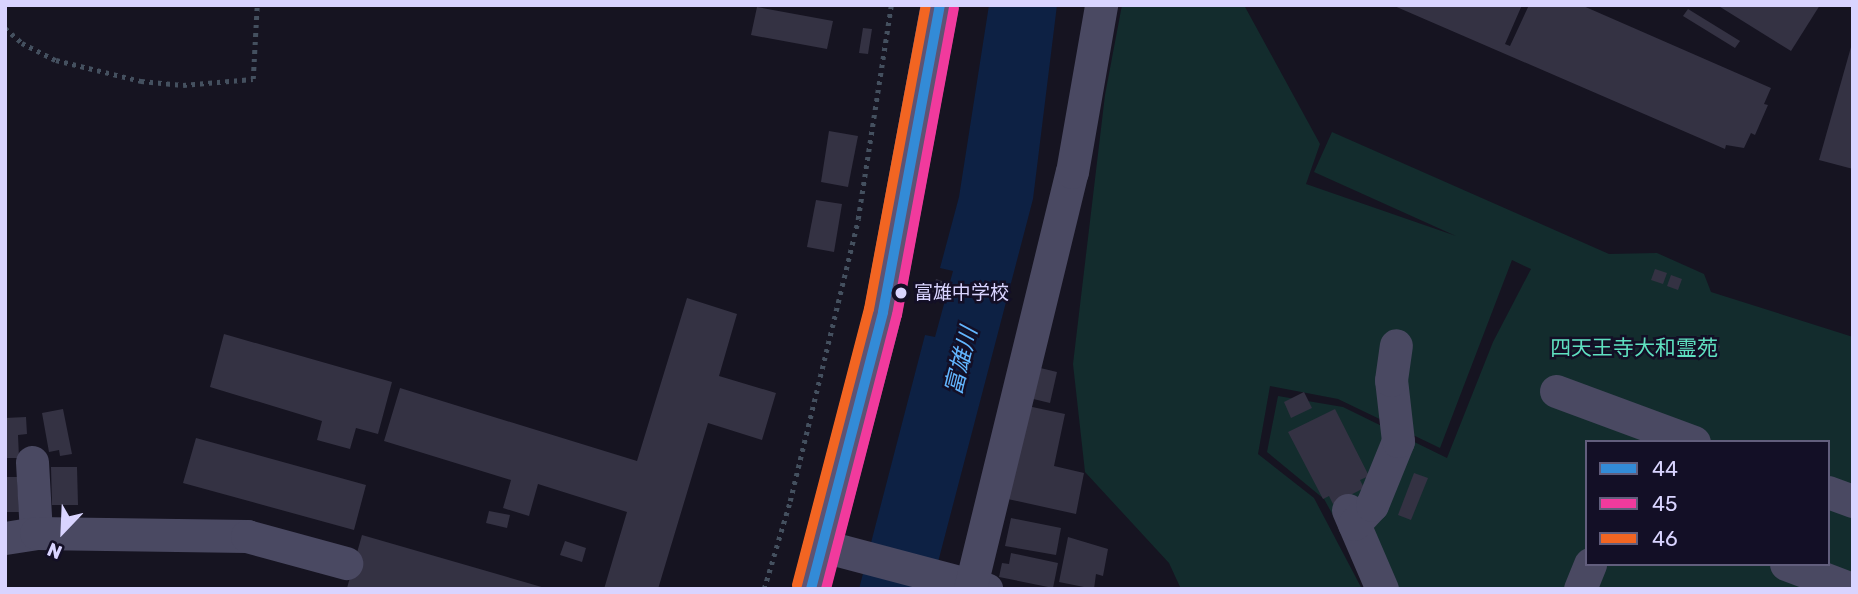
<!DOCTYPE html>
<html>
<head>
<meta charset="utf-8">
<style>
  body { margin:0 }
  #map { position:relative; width:1858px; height:594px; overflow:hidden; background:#161421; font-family:Rubik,"Noto Sans JP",sans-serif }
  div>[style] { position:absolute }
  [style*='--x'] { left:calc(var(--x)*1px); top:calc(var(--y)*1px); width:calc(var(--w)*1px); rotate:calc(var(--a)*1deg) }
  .green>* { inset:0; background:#132c2d }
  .water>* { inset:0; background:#0d2144 }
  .building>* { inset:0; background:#343243 }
  .path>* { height:4.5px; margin-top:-2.25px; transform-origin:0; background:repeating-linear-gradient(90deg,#44505f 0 3.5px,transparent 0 8.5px) }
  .minor>* { height:33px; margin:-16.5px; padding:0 16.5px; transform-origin:16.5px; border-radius:16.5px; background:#4a4962 }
  .major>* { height:38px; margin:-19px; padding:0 19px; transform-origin:19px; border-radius:19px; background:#5e5373 }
  .bus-1>* { height:10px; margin:-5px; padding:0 5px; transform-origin:5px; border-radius:5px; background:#338bd7 }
  .bus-2>* { height:10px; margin:-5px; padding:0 5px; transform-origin:5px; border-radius:5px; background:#f13a9d }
  .bus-3>* { height:10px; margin:-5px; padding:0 5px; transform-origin:5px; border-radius:5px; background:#f26522 }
  .dots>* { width:19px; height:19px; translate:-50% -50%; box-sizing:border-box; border:4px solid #130f26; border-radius:50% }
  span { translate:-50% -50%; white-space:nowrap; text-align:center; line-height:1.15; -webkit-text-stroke:5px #130f26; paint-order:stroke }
  .bus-label { font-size:19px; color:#d9d4ff }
  .left { translate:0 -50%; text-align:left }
  .park-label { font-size:21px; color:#5fe0c0 }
  .water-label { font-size:23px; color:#62b6ff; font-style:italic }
  .frame { position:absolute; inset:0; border:7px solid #d9d4ff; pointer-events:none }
  .legend { position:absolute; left:1585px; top:440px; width:245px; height:126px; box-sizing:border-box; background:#130f26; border:2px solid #625e7d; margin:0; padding:9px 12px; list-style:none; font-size:21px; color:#d9d4ff }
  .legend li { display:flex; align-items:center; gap:14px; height:35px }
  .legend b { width:35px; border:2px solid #625e7d }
  .north { position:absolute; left:28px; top:496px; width:70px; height:70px; -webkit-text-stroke:5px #130f26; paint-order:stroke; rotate:203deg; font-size:19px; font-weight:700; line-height:28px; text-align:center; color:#d9d4ff }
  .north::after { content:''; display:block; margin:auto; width:24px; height:32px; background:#d9d4ff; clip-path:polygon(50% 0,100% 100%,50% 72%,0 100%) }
</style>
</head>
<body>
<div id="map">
  <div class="green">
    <i style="clip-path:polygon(evenodd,1122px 5px,1244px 5px,1320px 144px,1306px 184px,1456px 236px,1314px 172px,1332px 132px,1609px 254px,1657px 253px,1704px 274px,1711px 292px,1853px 337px,1853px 589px,1374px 589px,1324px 499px,1267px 452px,1278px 396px,1343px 407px,1447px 458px,1493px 342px,1531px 269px,1512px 260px,1440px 448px,1338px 399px,1270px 386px,1258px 454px,1314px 498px,1362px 589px,1181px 589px,1169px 563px,1085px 472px,1073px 364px,1105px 95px,1122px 5px,1587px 442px,1828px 442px,1828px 564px,1587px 564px,1587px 442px)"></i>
  </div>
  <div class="water">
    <i style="clip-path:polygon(989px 5px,1057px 5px,1033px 199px,931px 589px,859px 589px,925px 335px,935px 337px,953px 271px,940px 268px,959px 197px)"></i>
  </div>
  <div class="building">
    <i style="clip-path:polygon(1392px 5px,1522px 5px,1505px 44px,1510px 46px,1529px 5px,1581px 5px,1771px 88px,1764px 104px,1768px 105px,1755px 135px,1751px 133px,1744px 148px,1726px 145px,1725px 149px)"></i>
    <i style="clip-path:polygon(1717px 5px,1820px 5px,1791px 51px)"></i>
    <i style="clip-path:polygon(757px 7px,833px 21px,827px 49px,751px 35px)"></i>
    <i style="clip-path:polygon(1688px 9px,1740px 41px,1735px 48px,1683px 16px)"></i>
    <i style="clip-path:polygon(863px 28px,872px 29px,868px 54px,859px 53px)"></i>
    <i style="clip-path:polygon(1853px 40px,1853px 169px,1819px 160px)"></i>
    <i style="clip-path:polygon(829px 131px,858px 136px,848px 187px,821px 182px)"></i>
    <i style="clip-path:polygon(816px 200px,842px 204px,834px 252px,807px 247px)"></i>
    <i style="clip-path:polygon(1655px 269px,1667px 273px,1663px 284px,1651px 280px)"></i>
    <i style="clip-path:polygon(1671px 275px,1682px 279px,1678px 290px,1667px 286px)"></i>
    <i style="clip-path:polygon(936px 279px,945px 282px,941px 295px,932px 292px)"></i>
    <i style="clip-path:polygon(687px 298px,737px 314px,719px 376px,776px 393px,762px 440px,708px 423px,658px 589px,604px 589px,627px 512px,538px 484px,529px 516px,503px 508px,511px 480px,384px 441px,400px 388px,637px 461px)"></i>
    <i style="clip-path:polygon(224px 334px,392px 382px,378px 434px,356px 428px,350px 449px,317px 440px,322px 421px,210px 387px)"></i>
    <i style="clip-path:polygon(1699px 339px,1720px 346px,1715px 358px,1694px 350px)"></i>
    <i style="clip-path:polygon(1032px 366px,1057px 372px,1050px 403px,1025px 397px)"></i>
    <i style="clip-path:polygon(1304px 392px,1312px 408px,1291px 418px,1284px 402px)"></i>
    <i style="clip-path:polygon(1023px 405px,1065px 414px,1054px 466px,1084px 473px,1076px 514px,1003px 498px)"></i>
    <i style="clip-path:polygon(63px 409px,72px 454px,60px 456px,59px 450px,49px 452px,42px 413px)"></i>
    <i style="clip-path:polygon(1335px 409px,1369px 476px,1360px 480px,1364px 488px,1333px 504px,1329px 496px,1323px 499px,1288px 432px)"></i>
    <i style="clip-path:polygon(26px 417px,27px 434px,18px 435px,19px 458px,5px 458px,5px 418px)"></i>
    <i style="clip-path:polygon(196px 438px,366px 485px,354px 530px,183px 483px)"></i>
    <i style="clip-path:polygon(51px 467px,77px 467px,78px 505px,52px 505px)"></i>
    <i style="clip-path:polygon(1414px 473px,1428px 478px,1411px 520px,1398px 515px)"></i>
    <i style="clip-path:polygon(5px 477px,17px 477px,19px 512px,5px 512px)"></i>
    <i style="clip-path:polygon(489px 511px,510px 515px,507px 528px,486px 523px)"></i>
    <i style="clip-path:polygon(1011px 518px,1061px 528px,1056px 555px,1005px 546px)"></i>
    <i style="clip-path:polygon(362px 535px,545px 588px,545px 589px,347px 588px)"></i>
    <i style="clip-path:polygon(1068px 537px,1108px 549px,1103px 576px,1096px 574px,1094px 589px,1059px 582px)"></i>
    <i style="clip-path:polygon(565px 541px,586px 548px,582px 562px,560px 555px)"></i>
    <i style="clip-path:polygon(1011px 553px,1058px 563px,1053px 588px,999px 577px,1002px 563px,1009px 564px)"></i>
  </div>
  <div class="path">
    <i style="--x:5;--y:28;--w:23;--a:41"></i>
    <i style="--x:22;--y:43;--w:38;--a:27"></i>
    <i style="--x:56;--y:60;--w:88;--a:13.9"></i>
    <i style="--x:141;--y:81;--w:42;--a:5.4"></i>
    <i style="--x:183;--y:85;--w:70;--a:-4.9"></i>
    <i style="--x:253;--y:79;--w:74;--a:-86.9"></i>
    <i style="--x:764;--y:589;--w:92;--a:-73.5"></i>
    <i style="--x:790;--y:501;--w:290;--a:-76.4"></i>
    <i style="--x:858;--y:219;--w:217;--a:-81.2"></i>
  </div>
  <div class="minor">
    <i style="--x:1556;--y:391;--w:147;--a:20.3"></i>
    <i style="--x:32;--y:462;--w:71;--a:86.8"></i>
    <i style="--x:1828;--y:492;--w:27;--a:20"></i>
    <i style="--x:1348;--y:510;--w:86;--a:66.7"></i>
    <i style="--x:1354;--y:524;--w:26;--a:-47"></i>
    <i style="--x:1372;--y:505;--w:69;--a:-67.9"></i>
    <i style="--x:1398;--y:441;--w:61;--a:-96.5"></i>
    <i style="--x:1391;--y:380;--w:35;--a:-82"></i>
    <i style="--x:5;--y:538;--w:31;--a:-9"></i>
    <i style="--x:36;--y:533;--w:211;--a:0.8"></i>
    <i style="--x:247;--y:536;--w:103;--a:15.3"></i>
    <i style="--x:823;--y:546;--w:169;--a:14.8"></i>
    <i style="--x:1786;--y:564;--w:71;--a:20.7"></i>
    <i style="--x:970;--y:589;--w:429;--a:-76.3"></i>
    <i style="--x:1072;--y:172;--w:169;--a:-80.1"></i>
    <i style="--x:1580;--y:589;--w:27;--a:-68"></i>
  </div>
  <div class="major">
    <i style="--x:811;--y:589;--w:286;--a:-75.4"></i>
    <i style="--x:883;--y:312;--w:312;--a:-79.5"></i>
  </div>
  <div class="bus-1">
    <i style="--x:811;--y:589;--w:286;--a:-75.4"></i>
    <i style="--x:883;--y:312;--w:312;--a:-79.5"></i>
  </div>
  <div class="bus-2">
    <i style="--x:826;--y:589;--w:283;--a:-75.5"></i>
    <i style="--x:897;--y:315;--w:312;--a:-79.5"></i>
  </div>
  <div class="bus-3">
    <i style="--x:797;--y:585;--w:285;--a:-75.4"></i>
    <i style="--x:869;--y:309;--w:309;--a:-79.4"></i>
  </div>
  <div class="dots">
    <i style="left:901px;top:293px;background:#d9d4ff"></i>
  </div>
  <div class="bus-label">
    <span class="left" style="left:914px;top:293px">富雄中学校</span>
  </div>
  <div class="park-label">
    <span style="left:1634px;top:348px">四天王寺大和霊苑</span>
  </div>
  <div class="water-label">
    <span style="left:961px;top:361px;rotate:-76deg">富雄川</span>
  </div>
  <div class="frame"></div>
  <ul class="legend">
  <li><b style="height:9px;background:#338bd7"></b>44</li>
  <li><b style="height:9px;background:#f13a9d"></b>45</li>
  <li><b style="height:9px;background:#f26522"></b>46</li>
  </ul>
  <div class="north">N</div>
</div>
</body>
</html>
